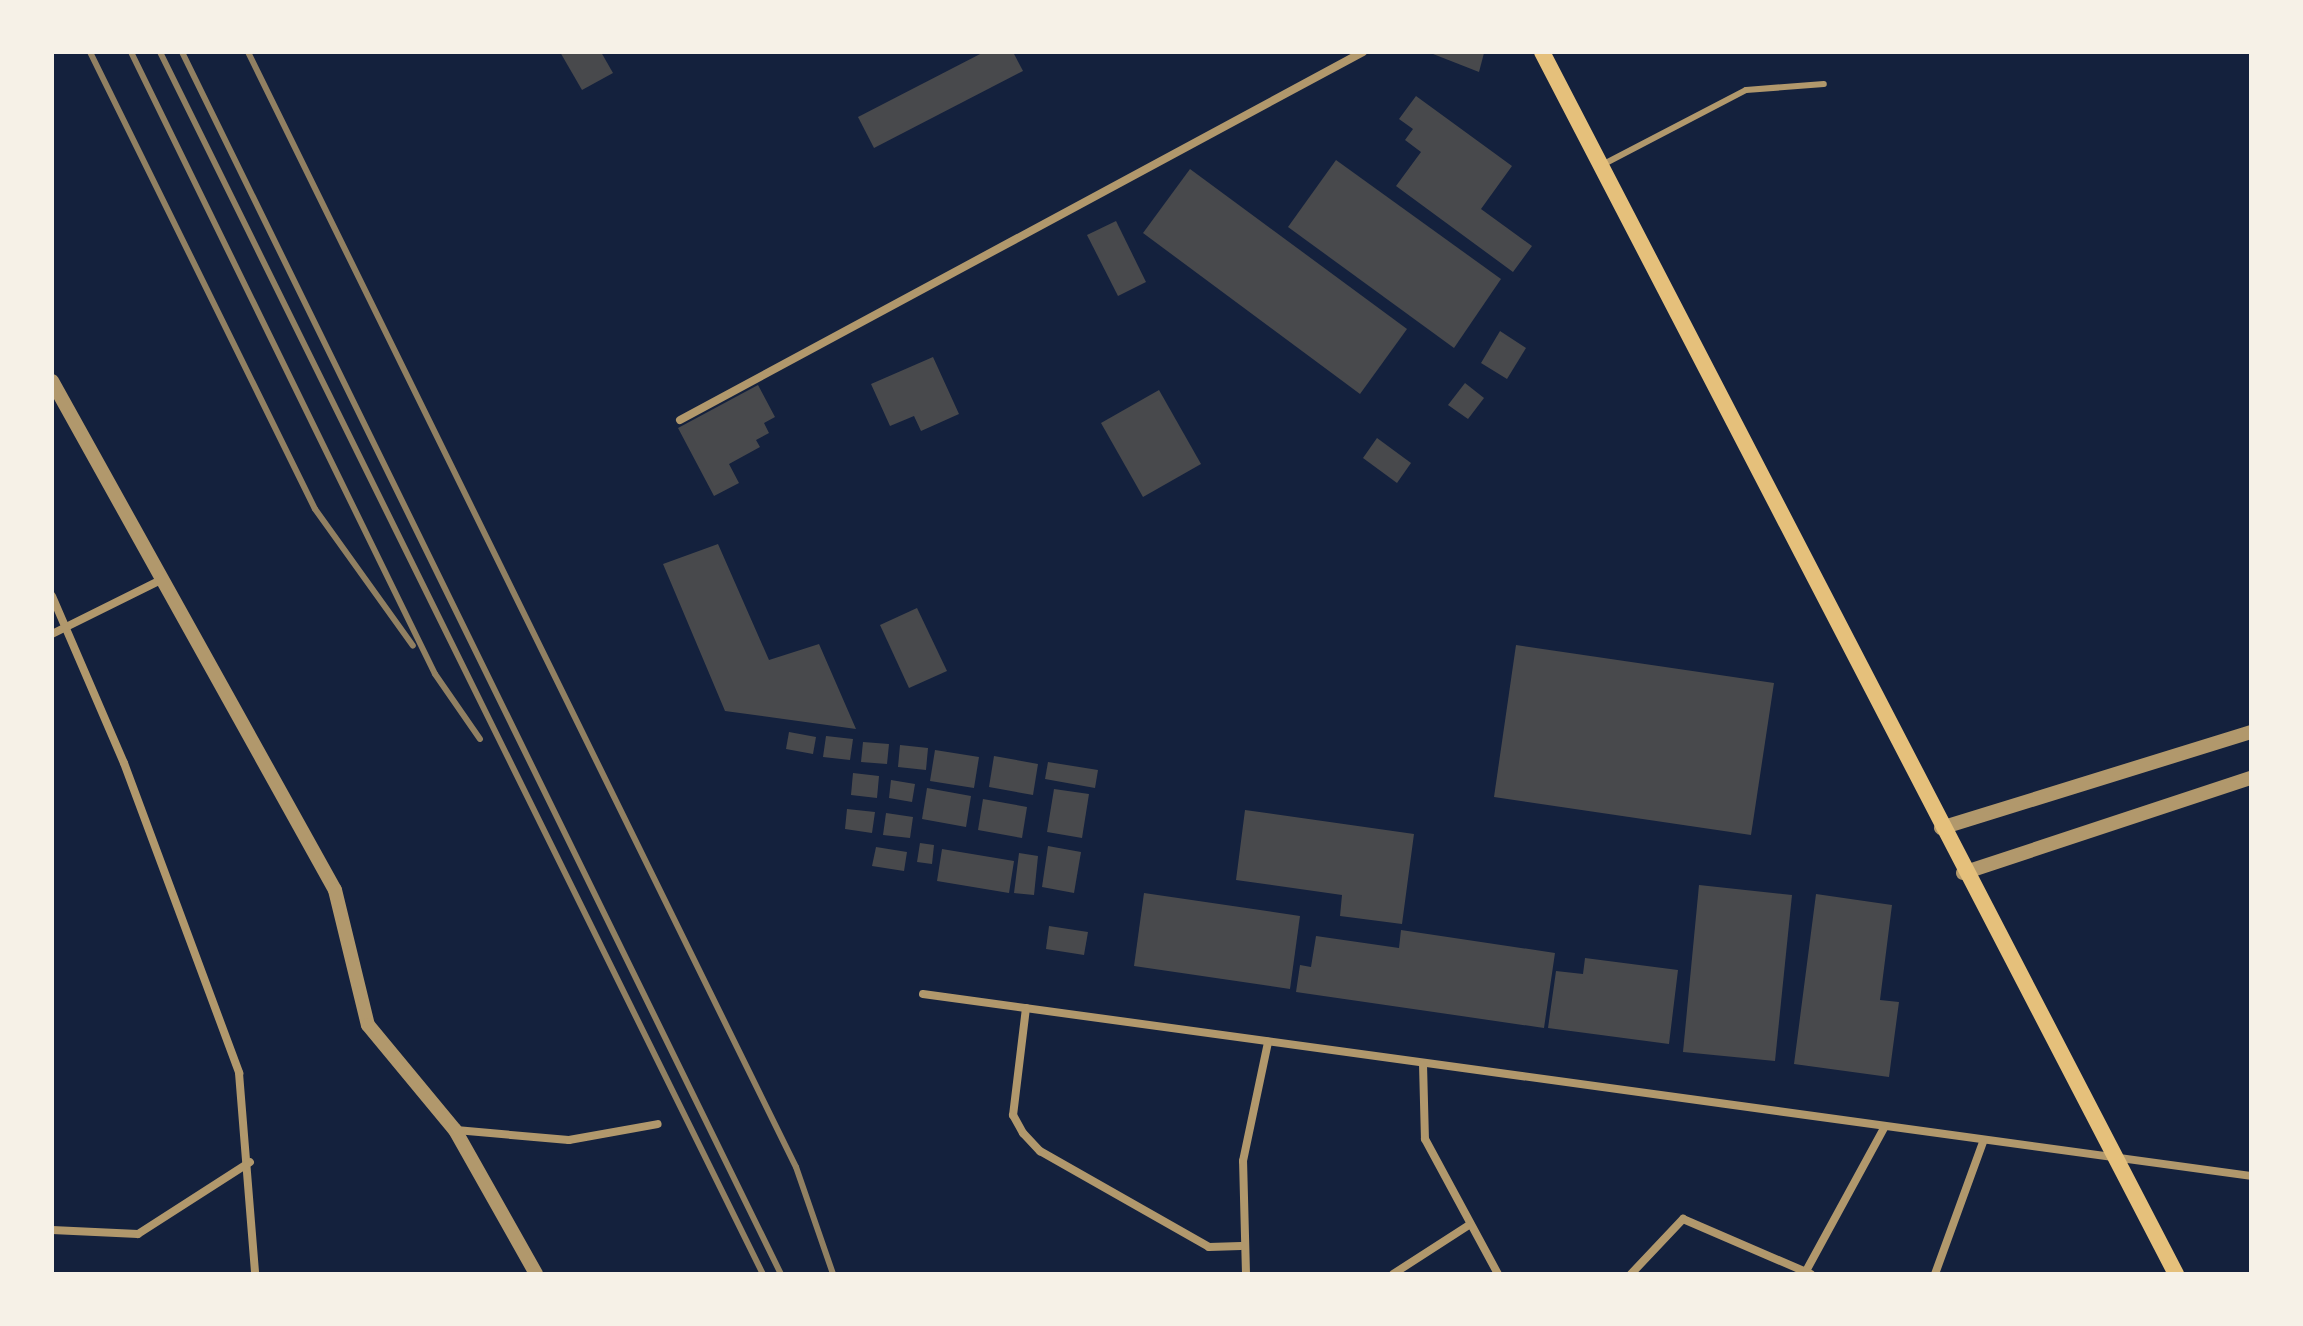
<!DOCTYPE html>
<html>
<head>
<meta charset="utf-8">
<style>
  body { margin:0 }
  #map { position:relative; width:2303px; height:1326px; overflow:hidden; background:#14213d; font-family:"Space Grotesk",sans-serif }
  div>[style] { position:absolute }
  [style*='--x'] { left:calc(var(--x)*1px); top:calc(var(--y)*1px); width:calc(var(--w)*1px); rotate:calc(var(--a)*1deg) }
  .building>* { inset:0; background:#48494c }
  .service>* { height:6px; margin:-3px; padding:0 3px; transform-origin:3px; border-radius:3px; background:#b1986c }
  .minor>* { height:8px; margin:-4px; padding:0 4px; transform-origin:4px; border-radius:4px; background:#b1986c }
  .tertiary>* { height:14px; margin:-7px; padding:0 7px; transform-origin:7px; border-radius:7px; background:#b1986c }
  .secondary>* { height:16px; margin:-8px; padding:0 8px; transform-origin:8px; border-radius:8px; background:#e5c07b }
  .rail>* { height:6px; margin:-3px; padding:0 3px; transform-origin:3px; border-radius:3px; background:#918062 }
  span { translate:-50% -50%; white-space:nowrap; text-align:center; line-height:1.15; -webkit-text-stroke:6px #f6f1e7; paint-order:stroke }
  .frame { position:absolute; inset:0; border:54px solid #f6f1e7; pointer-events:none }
</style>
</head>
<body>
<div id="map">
  <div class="building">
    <i style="clip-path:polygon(560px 52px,601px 52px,613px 73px,582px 90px)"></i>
    <i style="clip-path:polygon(984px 52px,1013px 52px,1023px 71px,874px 148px,858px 117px)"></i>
    <i style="clip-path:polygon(1428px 52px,1479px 52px,1484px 53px,1479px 72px)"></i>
    <i style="clip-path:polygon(1416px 96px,1512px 166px,1481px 209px,1532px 246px,1513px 272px,1396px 186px,1421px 152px,1405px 140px,1413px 129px,1399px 119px)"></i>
    <i style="clip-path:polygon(1336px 160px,1501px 279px,1454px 348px,1288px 227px)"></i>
    <i style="clip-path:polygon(1190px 169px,1407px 329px,1360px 394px,1143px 233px)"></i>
    <i style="clip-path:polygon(1116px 221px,1146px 282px,1118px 296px,1087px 235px)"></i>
    <i style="clip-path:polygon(1500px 331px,1526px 348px,1507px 379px,1481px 363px)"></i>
    <i style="clip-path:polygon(933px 357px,959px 414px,921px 431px,914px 416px,890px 426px,871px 384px)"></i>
    <i style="clip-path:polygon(1465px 383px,1484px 398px,1468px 419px,1448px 405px)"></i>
    <i style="clip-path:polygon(758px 385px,775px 417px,764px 423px,769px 433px,756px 440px,760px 447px,729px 464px,739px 483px,714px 496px,678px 428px)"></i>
    <i style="clip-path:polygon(1159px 390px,1201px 464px,1143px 497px,1101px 423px)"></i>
    <i style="clip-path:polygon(1377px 438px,1411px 463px,1397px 483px,1363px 458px)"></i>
    <i style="clip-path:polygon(718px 544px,769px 660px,819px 644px,856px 729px,725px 711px,663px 564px)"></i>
    <i style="clip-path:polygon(917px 608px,947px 671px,909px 688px,880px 625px)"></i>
    <i style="clip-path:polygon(1516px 645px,1774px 683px,1751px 835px,1494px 797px)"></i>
    <i style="clip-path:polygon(789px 732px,816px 737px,813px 754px,786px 749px)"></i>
    <i style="clip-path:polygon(826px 736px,853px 739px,850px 760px,823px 757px)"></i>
    <i style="clip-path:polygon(863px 742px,889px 744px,887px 764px,861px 762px)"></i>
    <i style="clip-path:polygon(900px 745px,928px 748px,926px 770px,898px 767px)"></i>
    <i style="clip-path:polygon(935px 750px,979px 757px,974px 788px,930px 781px)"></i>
    <i style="clip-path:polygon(994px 756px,1038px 764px,1033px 795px,989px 787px)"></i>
    <i style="clip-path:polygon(1048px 762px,1098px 770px,1095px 788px,1045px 779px)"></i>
    <i style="clip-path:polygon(853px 773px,879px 776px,877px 798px,851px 795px)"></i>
    <i style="clip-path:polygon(891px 780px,915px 784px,912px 802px,889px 798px)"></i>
    <i style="clip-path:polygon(927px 788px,971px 796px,966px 827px,922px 819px)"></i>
    <i style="clip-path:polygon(1054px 789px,1089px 794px,1082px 838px,1047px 832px)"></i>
    <i style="clip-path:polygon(983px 799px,1027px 807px,1022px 838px,978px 830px)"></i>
    <i style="clip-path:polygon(847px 809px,875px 812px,872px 833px,845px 829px)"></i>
    <i style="clip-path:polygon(1245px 810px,1414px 834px,1402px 924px,1340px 916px,1342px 895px,1236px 880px)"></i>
    <i style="clip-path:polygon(886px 813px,913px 817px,910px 838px,883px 835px)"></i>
    <i style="clip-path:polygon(920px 843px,934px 845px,932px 864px,917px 862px)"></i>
    <i style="clip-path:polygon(1048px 846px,1081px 852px,1074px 893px,1042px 887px)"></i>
    <i style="clip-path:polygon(876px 847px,907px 852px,904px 871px,872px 866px)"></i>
    <i style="clip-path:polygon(942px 849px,1014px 861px,1009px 893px,937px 881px)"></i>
    <i style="clip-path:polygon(1019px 853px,1038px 856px,1034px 895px,1014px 893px)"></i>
    <i style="clip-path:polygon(1699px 885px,1792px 895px,1775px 1061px,1683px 1052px)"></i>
    <i style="clip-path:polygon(1144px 893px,1300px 916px,1290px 989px,1134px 966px)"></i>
    <i style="clip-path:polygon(1816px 894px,1892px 905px,1880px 1000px,1899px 1002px,1889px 1077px,1794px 1064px)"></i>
    <i style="clip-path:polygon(1049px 926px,1088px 932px,1084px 955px,1046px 949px)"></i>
    <i style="clip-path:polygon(1401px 930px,1555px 953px,1544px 1028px,1296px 992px,1300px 965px,1311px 967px,1316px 936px,1399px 948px)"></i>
    <i style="clip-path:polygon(1585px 958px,1678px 970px,1669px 1044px,1548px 1028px,1556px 971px,1583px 974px)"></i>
  </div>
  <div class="service">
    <i style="--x:1602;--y:165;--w:162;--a:-27.5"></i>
    <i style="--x:1746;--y:90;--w:78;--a:-4.4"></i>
  </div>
  <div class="minor">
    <i style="--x:680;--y:420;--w:776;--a:-28.32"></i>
    <i style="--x:52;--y:596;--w:182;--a:66.7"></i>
    <i style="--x:124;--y:763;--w:331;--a:69.6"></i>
    <i style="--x:239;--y:1073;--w:202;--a:85.4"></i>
    <i style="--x:52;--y:634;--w:124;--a:-26.4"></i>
    <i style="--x:923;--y:994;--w:1340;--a:7.8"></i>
    <i style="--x:1026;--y:1008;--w:108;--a:96.9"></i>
    <i style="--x:1013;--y:1115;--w:21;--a:61"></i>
    <i style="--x:1023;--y:1133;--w:25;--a:47"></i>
    <i style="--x:1040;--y:1151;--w:194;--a:29.6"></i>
    <i style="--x:1209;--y:1247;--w:32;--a:-2"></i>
    <i style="--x:1423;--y:1064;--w:75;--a:88.5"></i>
    <i style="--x:1425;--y:1139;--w:153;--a:61.6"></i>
    <i style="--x:456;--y:1130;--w:113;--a:5.1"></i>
    <i style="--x:569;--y:1140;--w:90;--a:-10.2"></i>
    <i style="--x:52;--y:1230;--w:86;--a:2.7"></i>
    <i style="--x:138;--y:1234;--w:133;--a:-32.7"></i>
    <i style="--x:1805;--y:1273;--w:165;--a:-61.4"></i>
    <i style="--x:1246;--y:1274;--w:113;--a:-91.5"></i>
    <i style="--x:1243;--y:1161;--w:122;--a:-78.1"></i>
    <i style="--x:1393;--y:1274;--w:90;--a:-32.8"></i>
    <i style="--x:1631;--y:1274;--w:76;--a:-46.6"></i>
    <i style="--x:1683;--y:1219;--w:139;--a:23.3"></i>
    <i style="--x:1935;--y:1274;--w:140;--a:-70"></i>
  </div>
  <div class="tertiary">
    <i style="--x:52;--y:381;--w:582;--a:60.93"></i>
    <i style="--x:335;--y:890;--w:139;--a:76.3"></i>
    <i style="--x:368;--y:1025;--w:136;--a:50.4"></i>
    <i style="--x:455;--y:1130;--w:165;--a:60.6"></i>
    <i style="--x:1941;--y:828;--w:325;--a:-17.2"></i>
    <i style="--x:1963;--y:873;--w:303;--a:-18.3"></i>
  </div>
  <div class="secondary">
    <i style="--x:1542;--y:52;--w:1377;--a:62.58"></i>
  </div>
  <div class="rail">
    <i style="--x:90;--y:52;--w:509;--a:63.79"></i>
    <i style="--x:315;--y:509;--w:168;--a:54.4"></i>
    <i style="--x:131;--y:52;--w:692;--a:63.95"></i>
    <i style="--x:435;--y:674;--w:79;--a:55.3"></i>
    <i style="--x:160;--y:52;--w:1363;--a:63.74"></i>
    <i style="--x:182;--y:52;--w:1361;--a:63.89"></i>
    <i style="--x:248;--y:52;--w:1242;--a:63.83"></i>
    <i style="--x:796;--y:1167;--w:113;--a:70.9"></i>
  </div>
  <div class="frame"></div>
</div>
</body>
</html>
